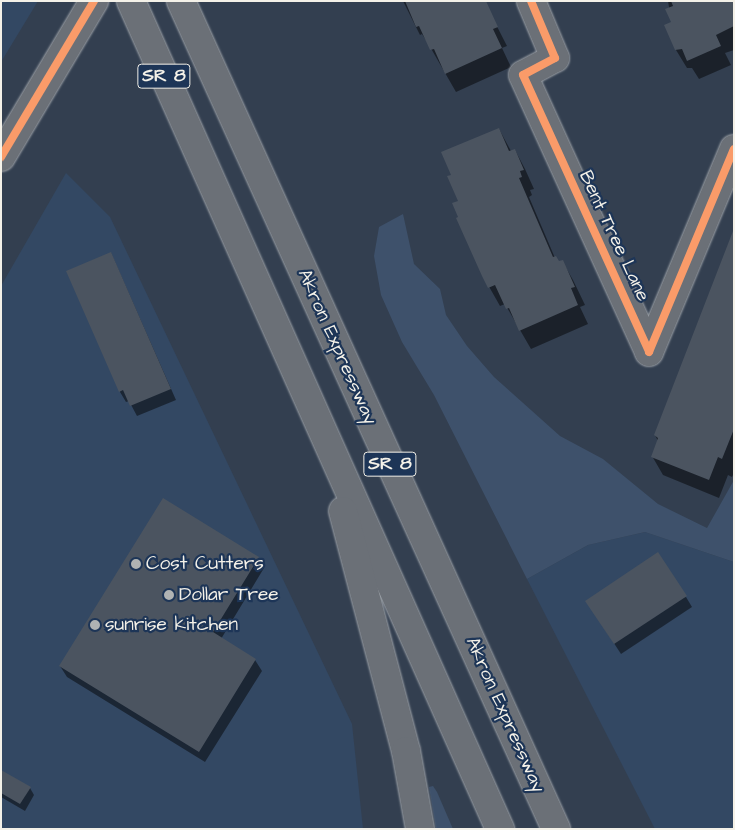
<!DOCTYPE html>
<html>
<head>
<meta charset="utf-8">
<style>
  body { margin:0 }
  #map { position:relative; width:735px; height:830px; overflow:hidden; background:#333f50; font-family:"Architects Daughter",sans-serif }
  div>[style] { position:absolute }
  [style*='--x'] { left:calc(var(--x)*1px); top:calc(var(--y)*1px); width:calc(var(--w)*1px); rotate:calc(var(--a)*1deg) }
  .built>* { inset:0; background:#334863 }
  .green>* { inset:0; background:#3e516b }
  .shadow>* { inset:0; background:#0007 }
  .building>* { inset:0; background:#4b5460 }
  .roads { filter:drop-shadow(0 0 1px #9ba0a6) drop-shadow(0 0 1px #9ba0a6) }
  .minor>* { height:28px; margin:-14px; padding:0 14px; transform-origin:14px; border-radius:14px; background:#6b7077 }
  .highway>* { height:28px; margin:-14px; padding:0 14px; transform-origin:14px; border-radius:14px; background:#6b7077 }
  .cycleway>* { height:8px; margin:-4px; padding:0 4px; transform-origin:4px; border-radius:4px; background:#fa9b69 }
  .dots>* { width:14px; height:14px; translate:-50% -50%; box-sizing:border-box; border:2px solid #1d3557; border-radius:50% }
  span { translate:-50% -50%; white-space:nowrap; text-align:center; line-height:1.15; -webkit-text-stroke:4.5px #1d3557; paint-order:stroke }
  .shield-label span { padding:1px 4px; background:#1d3557; border:1px solid; border-radius:4px; -webkit-text-stroke-width:0 }
  .shield-label { font-size:18px; color:#f4f1e8; font-weight:700 }
  .street-label { font-size:19px; color:#f4f1e8 }
  .poi-label { font-size:19px; color:#f4f1e8 }
  .left { translate:0 -50%; text-align:left }
  .frame { position:absolute; inset:0; border:2px solid #f4f1e8; pointer-events:none }
</style>
</head>
<body>
<div id="map">
  <div class="built">
    <i style="clip-path:polygon(1px 1px,38px 1px,1px 62px)"></i>
    <i style="clip-path:polygon(66px 173px,110px 217px,352px 724px,363px 829px,1px 829px,1px 286px)"></i>
    <i style="clip-path:polygon(645px 532px,734px 562px,734px 829px,655px 829px,527px 579px,588px 545px)"></i>
  </div>
  <div class="green">
    <i style="clip-path:polygon(403px 214px,414px 264px,440px 289px,446px 315px,467px 346px,494px 377px,560px 436px,603px 459px,658px 504px,707px 528px,734px 480px,734px 562px,645px 532px,588px 545px,527px 579px,434px 395px,402px 342px,381px 295px,374px 256px,379px 227px)"></i>
    <i style="clip-path:polygon(433px 786px,437px 792px,453px 829px,436px 829px,429px 787px)"></i>
  </div>
  <div class="shadow">
    <i style="clip-path:polygon(403px 1px,484px 1px,507px 46px,502px 48px,511px 67px,456px 92px,429px 45px,422px 34px,420px 35px)"></i>
    <i style="clip-path:polygon(668px 1px,734px 1px,734px 50px,725px 53px,731px 65px,699px 79px,692px 68px,687px 68px,676px 50px)"></i>
    <i style="clip-path:polygon(499px 129px,511px 151px,515px 150px,525px 169px,534px 189px,530px 190px,532px 195px,529px 197px,555px 258px,559px 263px,562px 261px,573px 280px,585px 305px,580px 307px,588px 324px,531px 349px,505px 304px,500px 306px,483px 276px,459px 217px,460px 202px)"></i>
    <i style="clip-path:polygon(733px 243px,734px 473px,732px 477px,728px 475px,719px 498px,663px 475px,652px 456px,658px 441px,655px 435px)"></i>
    <i style="clip-path:polygon(111px 253px,176px 400px,137px 416px,129px 401px,126px 402px,120px 392px,68px 272px)"></i>
    <i style="clip-path:polygon(258px 558px,264px 568px,221px 639px,255px 660px,262px 671px,205px 762px,67px 677px,60px 666px)"></i>
    <i style="clip-path:polygon(686px 597px,692px 607px,621px 654px,593px 611px)"></i>
    <i style="clip-path:polygon(1px 771px,30px 788px,34px 795px,25px 811px,1px 797px)"></i>
  </div>
  <div class="building">
    <i style="clip-path:polygon(405px 1px,486px 1px,498px 27px,493px 29px,502px 48px,445px 74px,434px 49px,430px 50px,419px 26px,416px 27px)"></i>
    <i style="clip-path:polygon(671px 1px,734px 1px,734px 26px,716px 35px,721px 46px,687px 61px,682px 49px,675px 50px,664px 25px,671px 22px,665px 9px,673px 6px)"></i>
    <i style="clip-path:polygon(499px 128px,509px 151px,515px 149px,524px 170px,520px 171px,522px 177px,519px 178px,553px 257px,556px 256px,559px 261px,563px 260px,575px 287px,571px 288px,578px 305px,519px 331px,509px 308px,506px 309px,495px 285px,488px 288px,482px 276px,456px 218px,458px 217px,452px 203px,458px 201px,447px 176px,451px 175px,441px 152px)"></i>
    <i style="clip-path:polygon(733px 231px,734px 429px,722px 459px,718px 457px,709px 480px,651px 457px,658px 438px,654px 435px)"></i>
    <i style="clip-path:polygon(111px 252px,171px 389px,130px 406px,123px 390px,119px 392px,66px 271px)"></i>
    <i style="clip-path:polygon(163px 498px,259px 557px,213px 632px,256px 659px,199px 752px,59px 666px)"></i>
    <i style="clip-path:polygon(658px 552px,687px 596px,614px 644px,585px 601px)"></i>
    <i style="clip-path:polygon(1px 770px,31px 787px,20px 804px,1px 793px)"></i>
  </div>
  <div class="roads">
    <div class="minor">
      <i style="--x:531;--y:1;--w:62;--a:67.2"></i>
      <i style="--x:555;--y:58;--w:36;--a:152"></i>
      <i style="--x:523;--y:75;--w:304;--a:65.5"></i>
      <i style="--x:649;--y:352;--w:220;--a:-67.3"></i>
      <i style="--x:1;--y:157;--w:182;--a:-59.2"></i>
    </div>
    <div class="highway">
      <i style="--x:131;--y:1;--w:907;--a:65.98"></i>
      <i style="--x:181;--y:1;--w:909;--a:65.63"></i>
      <i style="--x:343;--y:511;--w:248;--a:75.3"></i>
      <i style="--x:406;--y:751;--w:79;--a:79.8"></i>
    </div>
  </div>
  <div class="cycleway">
    <i style="--x:531;--y:1;--w:62;--a:67.2"></i>
    <i style="--x:555;--y:58;--w:36;--a:152"></i>
    <i style="--x:523;--y:75;--w:304;--a:65.5"></i>
    <i style="--x:649;--y:352;--w:220;--a:-67.3"></i>
    <i style="--x:1;--y:157;--w:182;--a:-59.2"></i>
  </div>
  <div class="dots">
    <i style="left:136px;top:564px;background:#b0b3b3"></i>
    <i style="left:169px;top:595px;background:#b0b3b3"></i>
    <i style="left:95px;top:625px;background:#b0b3b3"></i>
  </div>
  <div class="shield-label">
    <span style="left:164px;top:76px">SR 8</span>
    <span style="left:390px;top:464px">SR 8</span>
  </div>
  <div class="street-label">
    <span style="left:614px;top:236px;rotate:65deg">Bent Tree Lane</span>
    <span style="left:337px;top:347px;rotate:66deg">Akron Expressway</span>
    <span style="left:505px;top:715px;rotate:66deg">Akron Expressway</span>
  </div>
  <div class="poi-label">
    <span class="left" style="left:146px;top:564px">Cost Cutters</span>
    <span class="left" style="left:179px;top:595px">Dollar Tree</span>
    <span class="left" style="left:105px;top:625px">sunrise kitchen</span>
  </div>
  <div class="frame"></div>
</div>
</body>
</html>
